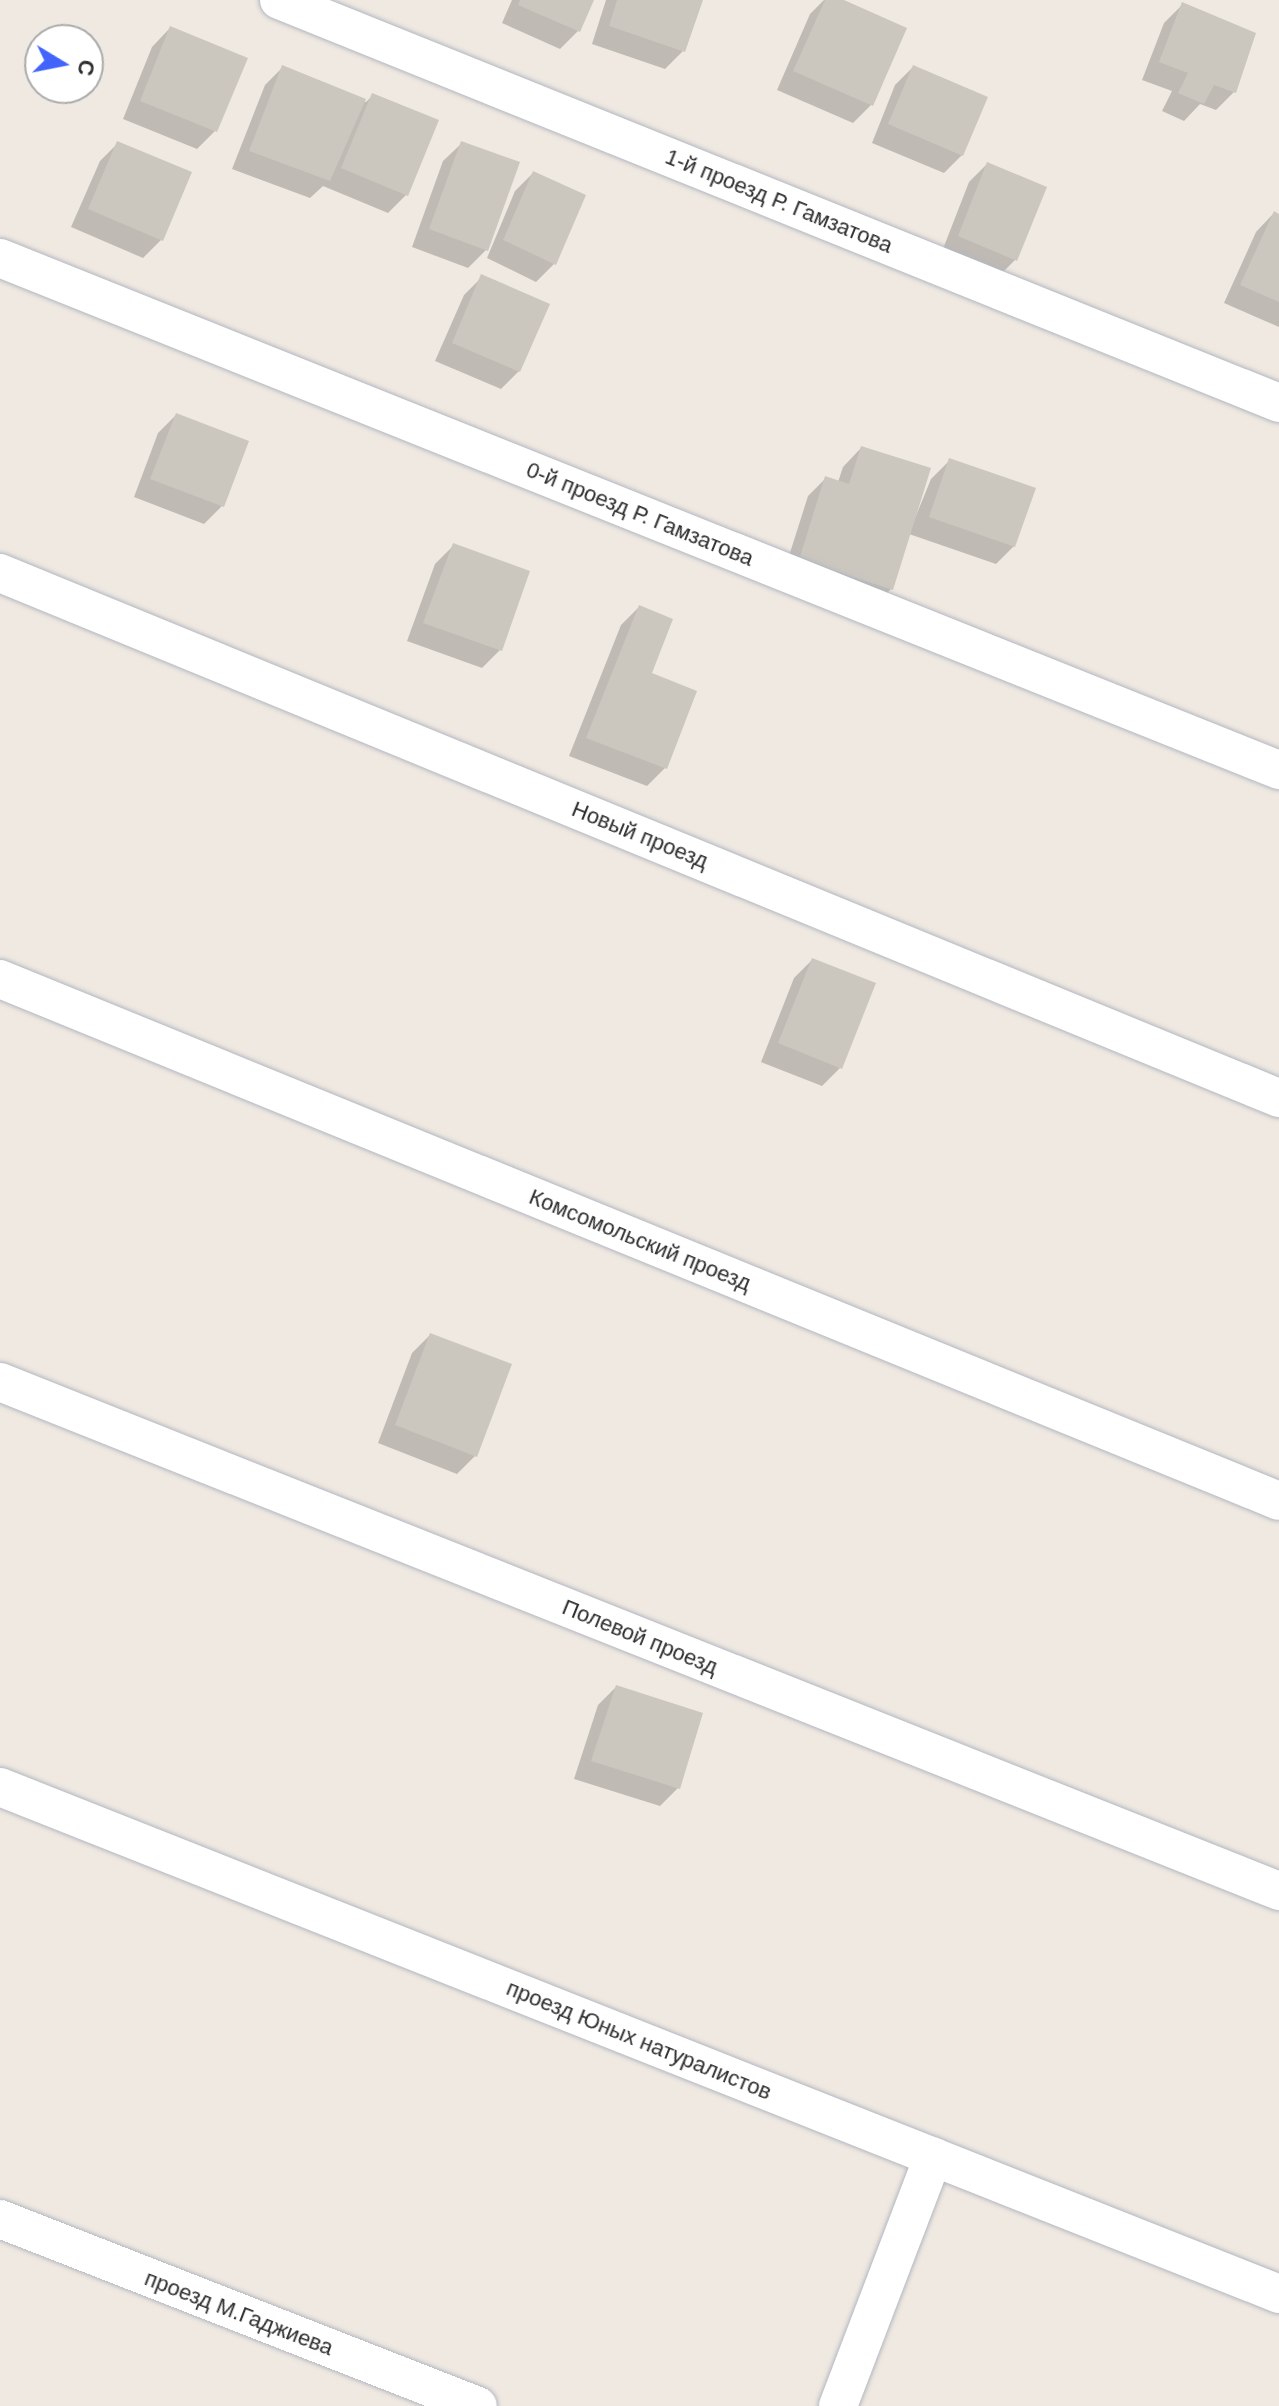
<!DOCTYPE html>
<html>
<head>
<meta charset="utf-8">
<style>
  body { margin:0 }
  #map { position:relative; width:1279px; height:2406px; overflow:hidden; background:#efe9e1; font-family:Arial,sans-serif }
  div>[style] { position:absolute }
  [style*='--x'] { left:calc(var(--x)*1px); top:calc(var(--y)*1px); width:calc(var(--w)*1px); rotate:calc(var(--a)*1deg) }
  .shadow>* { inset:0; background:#0003 }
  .building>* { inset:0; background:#cbc7bf }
  .roads { filter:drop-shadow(0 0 2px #b4b7c1) drop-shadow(0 0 2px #b4b7c1) }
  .street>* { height:38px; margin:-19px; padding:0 19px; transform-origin:19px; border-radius:19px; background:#fff }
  span { translate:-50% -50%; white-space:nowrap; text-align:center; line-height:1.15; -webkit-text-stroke:7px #fff; paint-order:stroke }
  .street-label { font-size:22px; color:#2e2e2e }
  .north { position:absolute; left:24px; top:24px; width:80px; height:80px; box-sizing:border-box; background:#fff; border:2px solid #ababab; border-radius:50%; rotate:100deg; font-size:22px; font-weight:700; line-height:32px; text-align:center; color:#2e2e2e }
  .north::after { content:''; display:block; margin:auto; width:28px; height:36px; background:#4264fb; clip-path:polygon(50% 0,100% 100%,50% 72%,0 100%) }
</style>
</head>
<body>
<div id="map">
  <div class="shadow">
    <i style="clip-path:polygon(512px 0,592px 0,578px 31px,560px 49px,502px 23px)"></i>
    <i style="clip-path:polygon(606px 0,700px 0,683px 51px,665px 69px,592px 44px)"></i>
    <i style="clip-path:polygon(824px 0,839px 0,871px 105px,853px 123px,777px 90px,810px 14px)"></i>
    <i style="clip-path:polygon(1182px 5px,1254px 34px,1234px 92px,1216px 110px,1200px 104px,1184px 121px,1162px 111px,1172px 91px,1142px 80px,1164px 23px)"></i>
    <i style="clip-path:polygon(170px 28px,215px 131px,197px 149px,123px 119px,152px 47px)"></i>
    <i style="clip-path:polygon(283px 67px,366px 102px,373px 95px,406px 195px,388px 213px,323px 186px,310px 198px,232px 169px,265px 85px)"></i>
    <i style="clip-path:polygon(913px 67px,962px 155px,944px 173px,872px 143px,895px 85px)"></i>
    <i style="clip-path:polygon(118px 143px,161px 240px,143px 258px,71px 227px,100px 161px)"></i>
    <i style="clip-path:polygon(462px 143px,486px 250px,468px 268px,412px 247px,443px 161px)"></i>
    <i style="clip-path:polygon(987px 164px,1015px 260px,997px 278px,941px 254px,969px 182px)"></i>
    <i style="clip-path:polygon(533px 173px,554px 264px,536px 282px,487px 258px,515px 191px)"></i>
    <i style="clip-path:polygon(1274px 213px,1279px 216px,1279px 327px,1224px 303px,1256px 232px)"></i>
    <i style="clip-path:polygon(482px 277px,519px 371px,501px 389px,435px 361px,464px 295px)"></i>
    <i style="clip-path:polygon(176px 415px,222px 506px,204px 524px,134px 497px,158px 433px)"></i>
    <i style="clip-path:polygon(861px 448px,909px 533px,931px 479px,950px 460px,1014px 546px,996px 564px,909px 534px,891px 589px,873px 607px,782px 578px,808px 496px,826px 478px,838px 482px,843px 467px)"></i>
    <i style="clip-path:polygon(453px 546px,500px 650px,482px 668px,407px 641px,435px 564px)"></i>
    <i style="clip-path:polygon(639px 607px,665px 768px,647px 786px,569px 756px,621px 625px)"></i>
    <i style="clip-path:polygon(812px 960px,840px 1068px,822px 1086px,761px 1062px,794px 978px)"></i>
    <i style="clip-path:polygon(430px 1335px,475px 1456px,457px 1474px,378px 1443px,412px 1353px)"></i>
    <i style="clip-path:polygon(616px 1687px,678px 1788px,660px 1806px,574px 1779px,598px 1705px)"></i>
  </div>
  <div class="building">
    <i style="clip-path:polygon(520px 0,594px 0,580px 32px,518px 5px)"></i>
    <i style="clip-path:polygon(617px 0,703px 0,685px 52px,609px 26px)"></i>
    <i style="clip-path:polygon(825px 0,844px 0,907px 28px,873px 106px,793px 71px)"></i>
    <i style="clip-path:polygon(1182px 2px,1256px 33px,1236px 93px,1214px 85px,1204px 104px,1178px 93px,1188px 73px,1159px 62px)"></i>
    <i style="clip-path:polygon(170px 26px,248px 58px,217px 132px,140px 101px)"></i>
    <i style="clip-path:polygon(282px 65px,366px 99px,330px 181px,249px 151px)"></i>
    <i style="clip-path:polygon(913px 65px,988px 97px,963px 156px,888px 124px)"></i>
    <i style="clip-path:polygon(372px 93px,439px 120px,408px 196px,341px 168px)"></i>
    <i style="clip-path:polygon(117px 141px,192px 172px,163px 241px,88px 209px)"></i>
    <i style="clip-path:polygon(461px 141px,520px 162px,488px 251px,429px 229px)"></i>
    <i style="clip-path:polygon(987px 162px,1047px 187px,1017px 261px,958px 236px)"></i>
    <i style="clip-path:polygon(533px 171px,586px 195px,556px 265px,503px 240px)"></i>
    <i style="clip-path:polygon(1274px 211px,1279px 214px,1279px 302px,1240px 285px)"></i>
    <i style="clip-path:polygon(481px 274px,550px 304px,520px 372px,452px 343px)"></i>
    <i style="clip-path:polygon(176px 413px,249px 441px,224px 507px,150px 479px)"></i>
    <i style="clip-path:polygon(861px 446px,931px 468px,893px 590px,799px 560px,825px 476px,849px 484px)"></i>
    <i style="clip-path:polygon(949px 458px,1036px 488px,1015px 547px,929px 517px)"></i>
    <i style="clip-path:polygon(453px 543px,530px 571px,502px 651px,423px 623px)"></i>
    <i style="clip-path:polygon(639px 605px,673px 619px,652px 673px,697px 691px,667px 769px,586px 738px)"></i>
    <i style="clip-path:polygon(812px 958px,876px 983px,842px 1069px,778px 1043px)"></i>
    <i style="clip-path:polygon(430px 1333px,512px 1364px,477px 1457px,395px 1425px)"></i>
    <i style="clip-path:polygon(616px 1685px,703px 1713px,680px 1789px,591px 1761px)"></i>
  </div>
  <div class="roads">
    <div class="street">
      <i style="--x:279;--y:0;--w:1078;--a:21.95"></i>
      <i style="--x:0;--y:258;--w:1378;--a:21.82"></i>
      <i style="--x:0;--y:573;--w:1383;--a:22.32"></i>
      <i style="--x:0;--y:979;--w:1381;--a:22.2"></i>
      <i style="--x:0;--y:1382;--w:1377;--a:21.7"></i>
      <i style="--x:0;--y:1787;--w:1376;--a:21.62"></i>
      <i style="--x:0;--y:2219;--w:513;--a:21.37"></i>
      <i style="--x:838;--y:2406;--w:267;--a:-69.1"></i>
    </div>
  </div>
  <div class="street-label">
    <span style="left:779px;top:201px;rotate:22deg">1-й проезд Р. Гамзатова</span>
    <span style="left:640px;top:514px;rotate:22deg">0-й проезд Р. Гамзатова</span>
    <span style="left:640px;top:835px;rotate:22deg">Новый проезд</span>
    <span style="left:640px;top:1240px;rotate:22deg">Комсомольский проезд</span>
    <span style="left:640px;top:1637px;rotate:22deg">Полевой проезд</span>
    <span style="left:639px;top:2040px;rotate:22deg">проезд Юных натуралистов</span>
    <span style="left:239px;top:2313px;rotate:21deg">проезд М.Гаджиева</span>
  </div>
  <div class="north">С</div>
</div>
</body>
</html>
